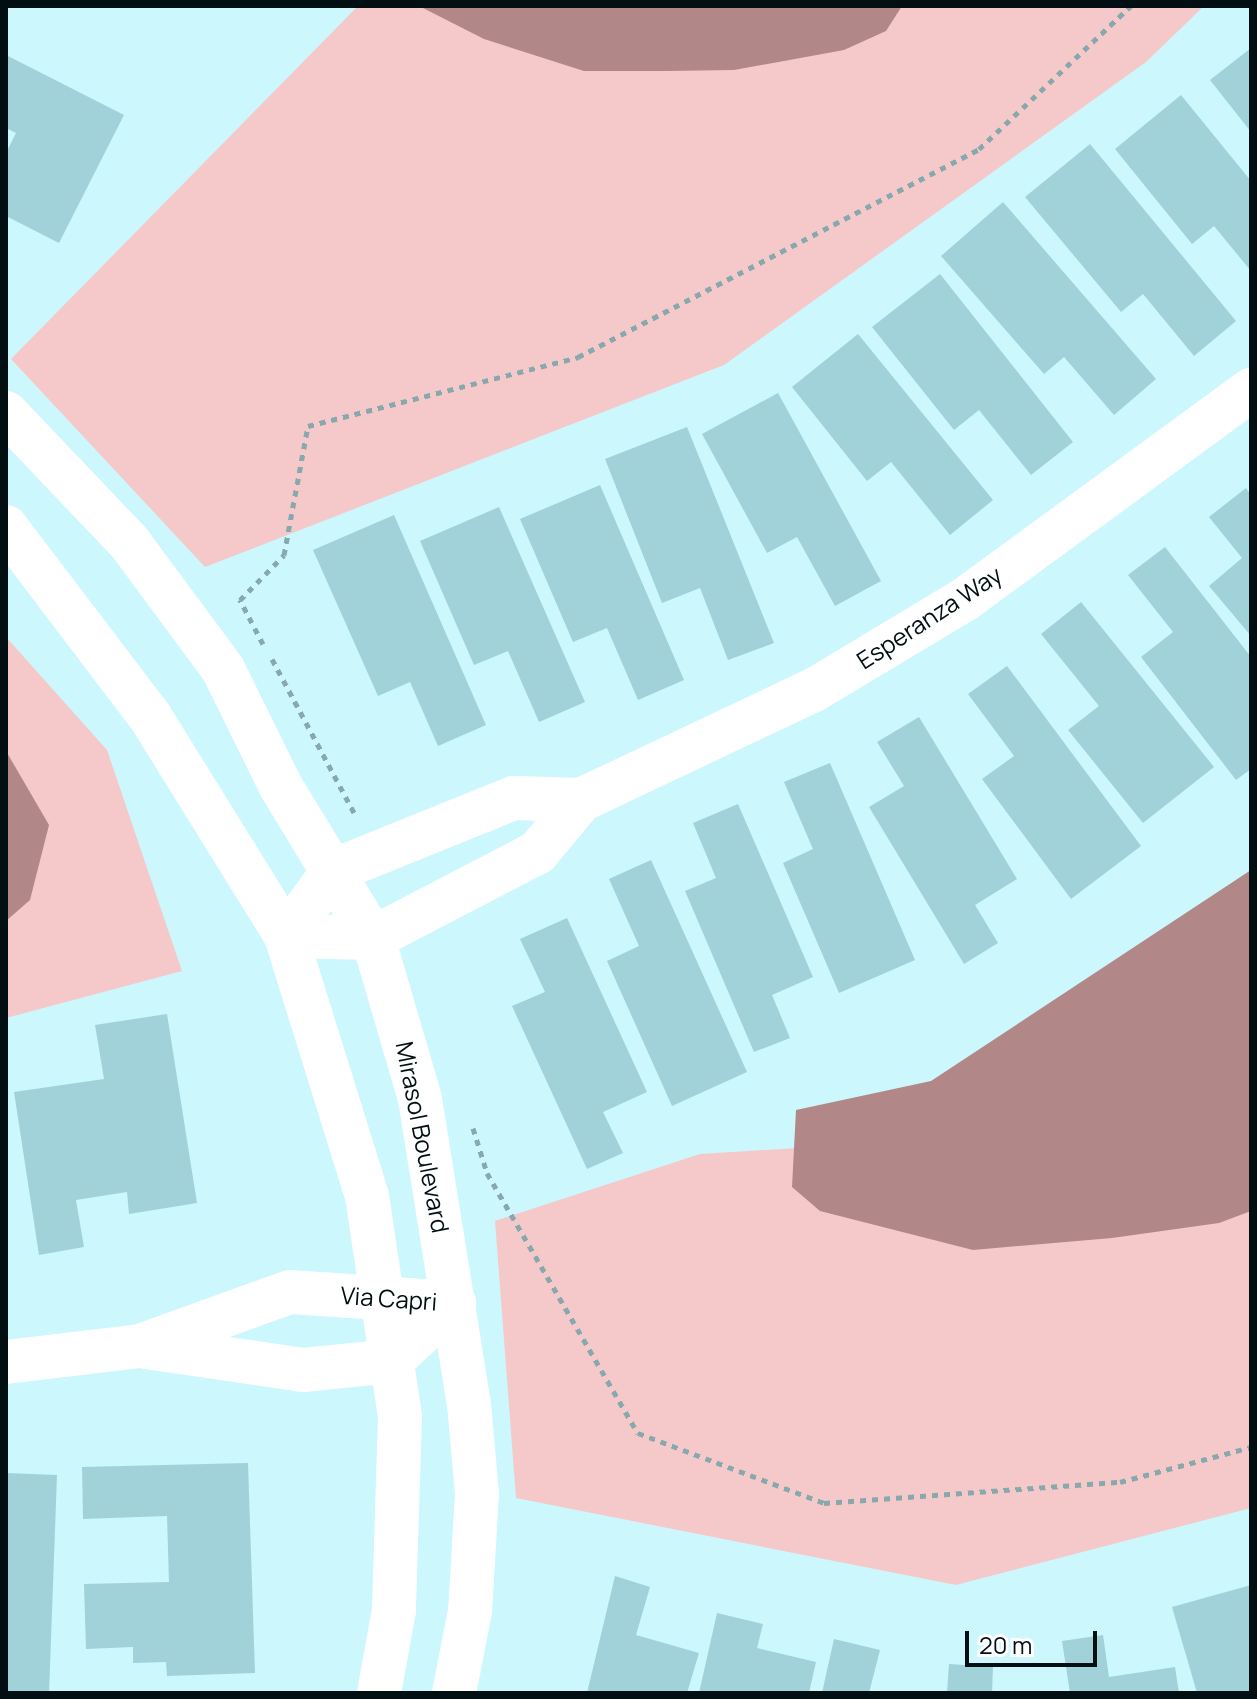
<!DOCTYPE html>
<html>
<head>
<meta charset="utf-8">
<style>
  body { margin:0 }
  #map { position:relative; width:1257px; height:1699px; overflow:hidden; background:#cbf7fd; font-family:Manrope,sans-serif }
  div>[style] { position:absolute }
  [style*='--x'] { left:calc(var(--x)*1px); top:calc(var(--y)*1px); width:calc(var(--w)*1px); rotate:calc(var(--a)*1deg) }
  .green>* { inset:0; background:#f5c9ca }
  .water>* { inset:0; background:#b28788 }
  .building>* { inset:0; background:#a1d2d9 }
  .path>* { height:5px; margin-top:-2.5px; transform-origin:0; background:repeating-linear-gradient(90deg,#87a8ad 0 6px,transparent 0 12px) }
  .minor>* { height:44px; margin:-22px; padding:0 22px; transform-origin:22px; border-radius:22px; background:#fff }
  span { translate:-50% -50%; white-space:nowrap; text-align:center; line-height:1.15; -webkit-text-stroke:6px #fff; paint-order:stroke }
  .street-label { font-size:24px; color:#020f12 }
  .frame { position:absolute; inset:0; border:8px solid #020f12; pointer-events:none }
  .scale { position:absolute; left:965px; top:1631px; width:132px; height:36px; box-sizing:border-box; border:4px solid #020f12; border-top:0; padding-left:10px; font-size:24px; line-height:28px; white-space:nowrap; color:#020f12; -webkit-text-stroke:6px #fff; paint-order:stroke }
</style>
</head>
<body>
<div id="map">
  <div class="green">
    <i style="clip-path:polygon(358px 6px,1204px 6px,1146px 62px,724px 365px,205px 567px,11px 359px)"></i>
    <i style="clip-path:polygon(6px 637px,107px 750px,182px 971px,6px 1018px)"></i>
    <i style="clip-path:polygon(1251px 1079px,1251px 1508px,956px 1585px,516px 1498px,495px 1221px,700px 1154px,1199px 1123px)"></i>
  </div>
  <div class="water">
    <i style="clip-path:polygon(419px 6px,902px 6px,886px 31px,844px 50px,734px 70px,667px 71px,584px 71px,484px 39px)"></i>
    <i style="clip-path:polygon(6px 751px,49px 825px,30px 900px,6px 921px)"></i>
    <i style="clip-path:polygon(1251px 870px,1251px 1211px,1219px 1223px,1112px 1238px,973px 1250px,820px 1211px,792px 1187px,796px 1110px,931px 1081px)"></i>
  </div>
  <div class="building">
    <i style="clip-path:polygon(1251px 48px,1251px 132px,1210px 80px)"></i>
    <i style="clip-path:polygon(6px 55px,124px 115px,59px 243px,6px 216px,6px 153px,16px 133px,6px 128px)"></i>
    <i style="clip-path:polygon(1181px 95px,1251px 181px,1251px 271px,1214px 226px,1192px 244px,1115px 149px)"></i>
    <i style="clip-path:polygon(1090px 144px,1236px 321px,1194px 356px,1143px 294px,1121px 312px,1025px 197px)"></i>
    <i style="clip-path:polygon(1003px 202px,1156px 379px,1114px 415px,1064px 357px,1044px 374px,941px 256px)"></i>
    <i style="clip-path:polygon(940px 274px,1073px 442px,1031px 475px,979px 410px,954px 430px,872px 327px)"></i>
    <i style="clip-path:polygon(858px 334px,993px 500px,950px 535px,891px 462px,867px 481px,792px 387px)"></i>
    <i style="clip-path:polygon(778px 393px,881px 581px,835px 606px,797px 537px,767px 553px,702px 434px)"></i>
    <i style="clip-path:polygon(687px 427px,774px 643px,728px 660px,700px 588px,662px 603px,605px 459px)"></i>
    <i style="clip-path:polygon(600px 485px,684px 680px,638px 700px,607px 628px,573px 642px,520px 519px)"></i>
    <i style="clip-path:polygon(1246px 488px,1251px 495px,1251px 636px,1209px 586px,1242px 558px,1209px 517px)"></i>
    <i style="clip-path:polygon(499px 507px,585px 702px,539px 722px,508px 651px,474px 665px,420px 541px)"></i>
    <i style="clip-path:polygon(394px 515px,486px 725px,438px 746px,410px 682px,378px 696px,313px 550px)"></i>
    <i style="clip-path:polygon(1165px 547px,1251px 657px,1251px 769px,1236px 780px,1141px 657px,1173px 632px,1128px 575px)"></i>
    <i style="clip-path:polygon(1081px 602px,1214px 767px,1143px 823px,1068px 730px,1099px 706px,1041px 634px)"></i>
    <i style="clip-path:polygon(1007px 666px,1141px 846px,1071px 899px,982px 779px,1014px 756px,968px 694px)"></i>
    <i style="clip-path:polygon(919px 717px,1017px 879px,975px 905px,998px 943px,964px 964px,869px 807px,904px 786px,877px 742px)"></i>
    <i style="clip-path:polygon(830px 763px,915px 960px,839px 993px,783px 863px,813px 849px,784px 782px)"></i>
    <i style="clip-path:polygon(738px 804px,813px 977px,772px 995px,790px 1038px,754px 1052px,685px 891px,716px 878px,693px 823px)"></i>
    <i style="clip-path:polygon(651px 860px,747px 1072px,672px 1106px,607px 961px,639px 946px,609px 879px)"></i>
    <i style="clip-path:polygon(567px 918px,647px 1092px,603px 1112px,623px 1153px,587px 1169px,512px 1006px,545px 992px,520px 939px)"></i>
    <i style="clip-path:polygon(167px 1014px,197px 1203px,129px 1214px,127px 1192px,76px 1200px,84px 1247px,39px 1255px,14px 1092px,104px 1079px,95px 1025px)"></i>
    <i style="clip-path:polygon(248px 1463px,255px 1673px,167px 1676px,166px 1662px,133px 1663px,133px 1647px,86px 1649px,84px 1584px,169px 1582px,167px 1516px,83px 1519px,82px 1467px)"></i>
    <i style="clip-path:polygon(6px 1473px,57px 1475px,49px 1693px,6px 1692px)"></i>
    <i style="clip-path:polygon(615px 1576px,650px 1587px,636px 1635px,699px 1653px,687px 1693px,587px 1693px)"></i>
    <i style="clip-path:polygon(1251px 1585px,1251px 1693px,1197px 1693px,1172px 1607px)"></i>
    <i style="clip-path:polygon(717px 1613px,763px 1624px,757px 1648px,816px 1662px,809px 1693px,699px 1693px)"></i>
    <i style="clip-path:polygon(1103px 1635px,1109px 1677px,1175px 1667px,1179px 1693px,1070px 1693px,1062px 1641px)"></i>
    <i style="clip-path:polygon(834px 1639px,880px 1650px,869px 1693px,822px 1693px)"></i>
    <i style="clip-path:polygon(949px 1664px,993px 1667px,992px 1693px,947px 1693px)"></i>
  </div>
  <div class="path">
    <i style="--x:263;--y:644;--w:50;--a:-117.6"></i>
    <i style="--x:240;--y:600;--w:63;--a:-45.6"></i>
    <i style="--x:284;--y:555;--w:131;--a:-79.5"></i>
    <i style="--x:308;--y:426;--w:279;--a:-14.3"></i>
    <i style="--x:578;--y:357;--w:452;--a:-27.4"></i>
    <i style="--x:979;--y:149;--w:209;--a:-43.3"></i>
    <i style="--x:272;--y:659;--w:178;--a:61.9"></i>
    <i style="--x:473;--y:1128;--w:47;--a:72.7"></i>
    <i style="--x:487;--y:1173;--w:301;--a:59.9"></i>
    <i style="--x:638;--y:1433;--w:199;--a:20.6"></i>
    <i style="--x:824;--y:1503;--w:297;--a:-4.1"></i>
    <i style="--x:1120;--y:1482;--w:136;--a:-15"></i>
  </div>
  <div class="minor">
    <i style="--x:6;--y:413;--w:178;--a:46.4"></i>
    <i style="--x:129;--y:542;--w:158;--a:53.5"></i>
    <i style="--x:223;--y:669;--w:129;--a:63.8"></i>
    <i style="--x:280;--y:785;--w:179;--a:58.7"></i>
    <i style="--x:373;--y:938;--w:168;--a:73.7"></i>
    <i style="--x:420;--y:1099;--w:309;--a:80.9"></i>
    <i style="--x:469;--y:1404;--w:90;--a:84.9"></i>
    <i style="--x:477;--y:1494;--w:117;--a:93.4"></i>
    <i style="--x:470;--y:1611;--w:84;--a:101"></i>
    <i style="--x:6;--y:527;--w:240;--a:52.8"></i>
    <i style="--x:151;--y:718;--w:256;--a:58.2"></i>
    <i style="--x:286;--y:936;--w:272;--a:72.7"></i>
    <i style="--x:367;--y:1196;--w:222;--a:81.5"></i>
    <i style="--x:400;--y:1416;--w:194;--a:91.8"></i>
    <i style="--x:394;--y:1610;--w:84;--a:100.2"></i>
    <i style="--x:286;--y:936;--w:87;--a:1.3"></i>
    <i style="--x:373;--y:938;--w:186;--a:-27.5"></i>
    <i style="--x:538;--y:852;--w:67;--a:-50.4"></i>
    <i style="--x:581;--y:800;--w:258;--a:-25.3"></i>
    <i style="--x:814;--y:690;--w:175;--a:-31"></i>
    <i style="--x:964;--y:600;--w:356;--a:-36.2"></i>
    <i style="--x:286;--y:936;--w:80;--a:-54.1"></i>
    <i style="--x:333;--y:871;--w:195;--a:-22"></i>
    <i style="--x:514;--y:798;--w:67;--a:1.7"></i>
    <i style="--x:146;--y:1347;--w:159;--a:8.3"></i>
    <i style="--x:303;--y:1370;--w:88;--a:-5.8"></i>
    <i style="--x:391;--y:1361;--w:86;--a:-42.6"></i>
    <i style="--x:6;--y:1362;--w:135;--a:-6.8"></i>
    <i style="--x:140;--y:1346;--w:159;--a:-19.8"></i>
    <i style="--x:290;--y:1292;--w:164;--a:3.8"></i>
  </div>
  <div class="street-label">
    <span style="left:929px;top:617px;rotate:-33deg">Esperanza Way</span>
    <span style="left:423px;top:1137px;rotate:79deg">Mirasol Boulevard</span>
    <span style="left:389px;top:1298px;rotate:4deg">Via Capri</span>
  </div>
  <div class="frame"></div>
  <div class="scale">20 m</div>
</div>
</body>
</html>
